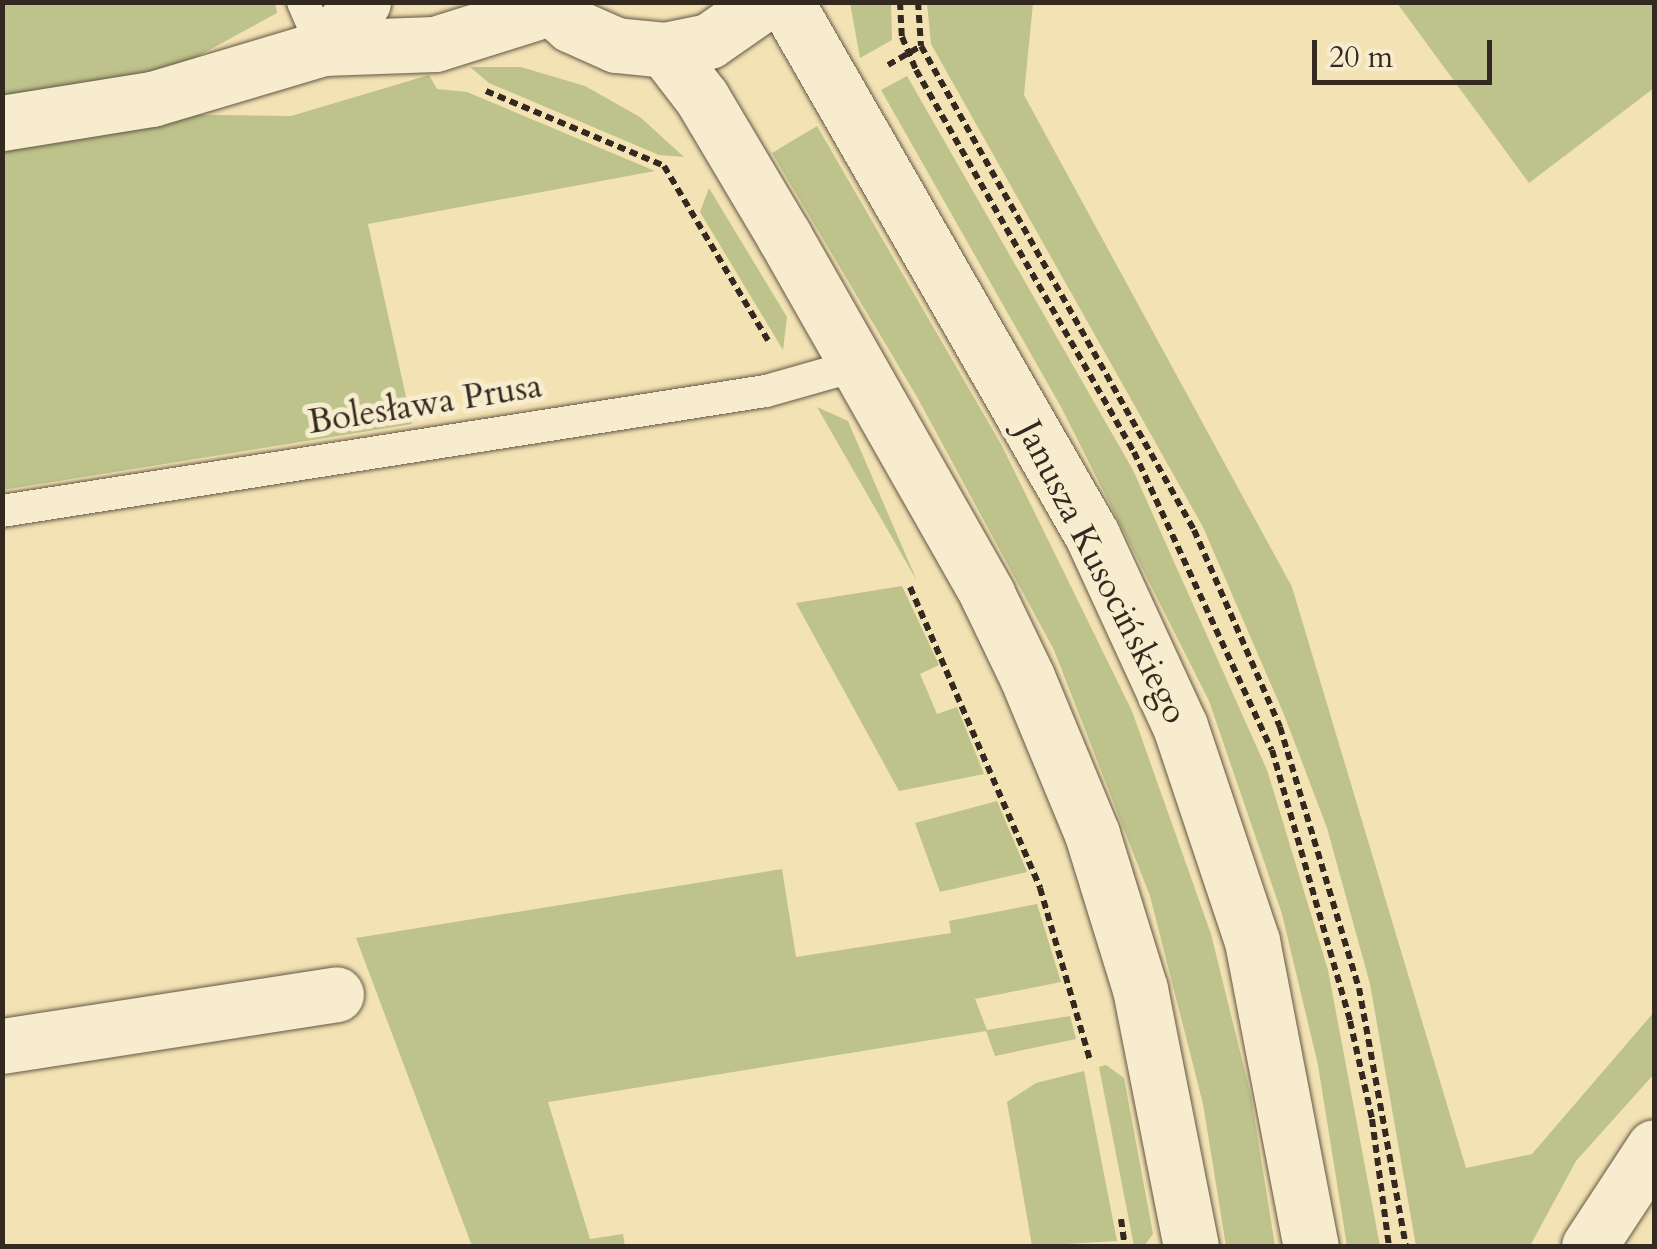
<!DOCTYPE html>
<html>
<head>
<meta charset="utf-8">
<style>
  body { margin:0 }
  #map { position:relative; width:1657px; height:1249px; overflow:hidden; background:#f3e2b3; font-family:Cardo,serif }
  div>[style] { position:absolute }
  [style*='--x'] { left:calc(var(--x)*1px); top:calc(var(--y)*1px); width:calc(var(--w)*1px); rotate:calc(var(--a)*1deg) }
  .green>* { inset:0; background:#bdc38b }
  .path>* { height:6px; margin-top:-3px; transform-origin:0; background:repeating-linear-gradient(90deg,#332920 0 8px,transparent 0 13px) }
  .roads { filter:drop-shadow(0 0 2px #635745) drop-shadow(0 0 2px #635745) }
  .lane>* { height:32px; margin:-16px; padding:0 16px; transform-origin:16px; border-radius:16px; background:#f7ecce }
  .street>* { height:55px; margin:-27.5px; padding:0 27.5px; transform-origin:27.5px; border-radius:27.5px; background:#f7ecce }
  .secondary>* { height:55px; margin:-27.5px; padding:0 27.5px; transform-origin:27.5px; border-radius:27.5px; background:#f7ecce }
  span { translate:-50% -50%; white-space:nowrap; text-align:center; line-height:1.15; -webkit-text-stroke:10px #f7ecce; paint-order:stroke }
  .street-label { font-size:35px; color:#332920 }
  .frame { position:absolute; inset:0; border:5px solid #332920; pointer-events:none }
  .scale { position:absolute; left:1312px; top:40px; width:180px; height:45px; box-sizing:border-box; border:5px solid #332920; border-top:0; padding-left:12px; font-size:30px; line-height:35px; white-space:nowrap; color:#332920; -webkit-text-stroke:8px #f7ecce; paint-order:stroke }
</style>
</head>
<body>
<div id="map">
  <div class="green">
    <i style="clip-path:polygon(3px 3px,275px 3px,277px 13px,178px 67px,3px 96px)"></i>
    <i style="clip-path:polygon(850px 3px,891px 3px,892px 40px,860px 58px)"></i>
    <i style="clip-path:polygon(927px 3px,1033px 3px,1024px 95px,1292px 587px,1466px 1168px,1532px 1154px,1654px 1012px,1654px 1074px,1576px 1161px,1530px 1246px,1416px 1246px,1370px 984px,1327px 828px,1285px 717px,1203px 527px,931px 44px)"></i>
    <i style="clip-path:polygon(1397px 3px,1654px 3px,1654px 88px,1529px 183px)"></i>
    <i style="clip-path:polygon(470px 67px,521px 67px,585px 86px,640px 117px,684px 157px,659px 155px,489px 83px)"></i>
    <i style="clip-path:polygon(429px 75px,437px 89px,467px 92px,655px 171px,368px 224px,412px 424px,3px 490px,3px 139px,151px 114px,291px 116px)"></i>
    <i style="clip-path:polygon(907px 76px,1133px 470px,1267px 770px,1328px 970px,1380px 1246px,1347px 1246px,1318px 1065px,1282px 914px,1209px 701px,1061px 407px,881px 90px)"></i>
    <i style="clip-path:polygon(817px 126px,1002px 446px,1132px 711px,1211px 934px,1251px 1096px,1275px 1246px,1226px 1246px,1203px 1104px,1150px 896px,1054px 650px,917px 397px,772px 153px)"></i>
    <i style="clip-path:polygon(709px 188px,787px 317px,783px 350px,700px 212px)"></i>
    <i style="clip-path:polygon(817px 407px,848px 421px,917px 581px)"></i>
    <i style="clip-path:polygon(902px 586px,939px 665px,920px 674px,937px 714px,957px 707px,984px 774px,899px 791px,796px 603px)"></i>
    <i style="clip-path:polygon(997px 801px,1027px 872px,940px 892px,915px 823px)"></i>
    <i style="clip-path:polygon(782px 869px,796px 957px,951px 933px,949px 921px,1037px 904px,1061px 982px,975px 999px,987px 1030px,1070px 1016px,1076px 1039px,995px 1056px,986px 1031px,548px 1102px,590px 1239px,623px 1234px,625px 1246px,472px 1246px,356px 938px)"></i>
    <i style="clip-path:polygon(1106px 1065px,1124px 1078px,1153px 1234px,1144px 1246px,1134px 1246px,1099px 1067px)"></i>
    <i style="clip-path:polygon(1084px 1071px,1117px 1241px,1032px 1246px,1007px 1102px,1036px 1083px)"></i>
  </div>
  <div class="path">
    <i style="--x:900;--y:2;--w:35;--a:87"></i>
    <i style="--x:902;--y:37;--w:36;--a:67"></i>
    <i style="--x:916;--y:70;--w:440;--a:60.3"></i>
    <i style="--x:1134;--y:452;--w:328;--a:65.2"></i>
    <i style="--x:1272;--y:750;--w:282;--a:73.9"></i>
    <i style="--x:1350;--y:1021;--w:100;--a:77.3"></i>
    <i style="--x:1372;--y:1119;--w:128;--a:82.4"></i>
    <i style="--x:918;--y:2;--w:44;--a:86.1"></i>
    <i style="--x:921;--y:46;--w:556;--a:60.57"></i>
    <i style="--x:1194;--y:530;--w:215;--a:66.4"></i>
    <i style="--x:1280;--y:727;--w:273;--a:73.2"></i>
    <i style="--x:1359;--y:988;--w:262;--a:79.7"></i>
    <i style="--x:888;--y:65;--w:38;--a:-30"></i>
    <i style="--x:486;--y:91;--w:193;--a:22.8"></i>
    <i style="--x:664;--y:166;--w:205;--a:59.2"></i>
    <i style="--x:910;--y:587;--w:328;--a:66.6"></i>
    <i style="--x:1040;--y:888;--w:179;--a:73.8"></i>
    <i style="--x:1121;--y:1219;--w:27;--a:82"></i>
  </div>
  <div class="roads">
    <div class="lane">
      <i style="--x:303;--y:2;--w:50;--a:66.5"></i>
      <i style="--x:2;--y:511;--w:773;--a:-8.93"></i>
      <i style="--x:766;--y:391;--w:96;--a:-15.8"></i>
    </div>
    <div class="street">
      <i style="--x:323;--y:48;--w:61;--a:-49"></i>
      <i style="--x:2;--y:123;--w:152;--a:-9.1"></i>
      <i style="--x:152;--y:99;--w:178;--a:-16.6"></i>
      <i style="--x:323;--y:48;--w:112;--a:-2"></i>
      <i style="--x:435;--y:44;--w:121;--a:-17.4"></i>
      <i style="--x:2;--y:1046;--w:338;--a:-8.8"></i>
      <i style="--x:1589;--y:1246;--w:118;--a:-56.7"></i>
    </div>
    <div class="secondary">
      <i style="--x:545;--y:2;--w:35;--a:41"></i>
      <i style="--x:571;--y:25;--w:49;--a:24"></i>
      <i style="--x:616;--y:45;--w:49;--a:5.8"></i>
      <i style="--x:665;--y:50;--w:45;--a:-11.6"></i>
      <i style="--x:709;--y:41;--w:68;--a:-34.9"></i>
      <i style="--x:786;--y:2;--w:615;--a:60.14"></i>
      <i style="--x:1092;--y:535;--w:210;--a:65.3"></i>
      <i style="--x:1180;--y:726;--w:227;--a:71.5"></i>
      <i style="--x:1252;--y:941;--w:311;--a:79.1"></i>
      <i style="--x:665;--y:50;--w:61;--a:52.4"></i>
      <i style="--x:702;--y:98;--w:161;--a:59.3"></i>
      <i style="--x:784;--y:236;--w:412;--a:60.4"></i>
      <i style="--x:987;--y:594;--w:92;--a:64.3"></i>
      <i style="--x:1027;--y:677;--w:170;--a:67.5"></i>
      <i style="--x:1092;--y:834;--w:162;--a:72.8"></i>
      <i style="--x:1140;--y:989;--w:262;--a:78.8"></i>
    </div>
  </div>
  <div class="street-label">
    <span style="left:425px;top:404px;rotate:-9deg">Bolesława Prusa</span>
    <span style="left:1102px;top:572px;rotate:63deg">Janusza Kusocińskiego</span>
  </div>
  <div class="frame"></div>
  <div class="scale">20 m</div>
</div>
</body>
</html>
